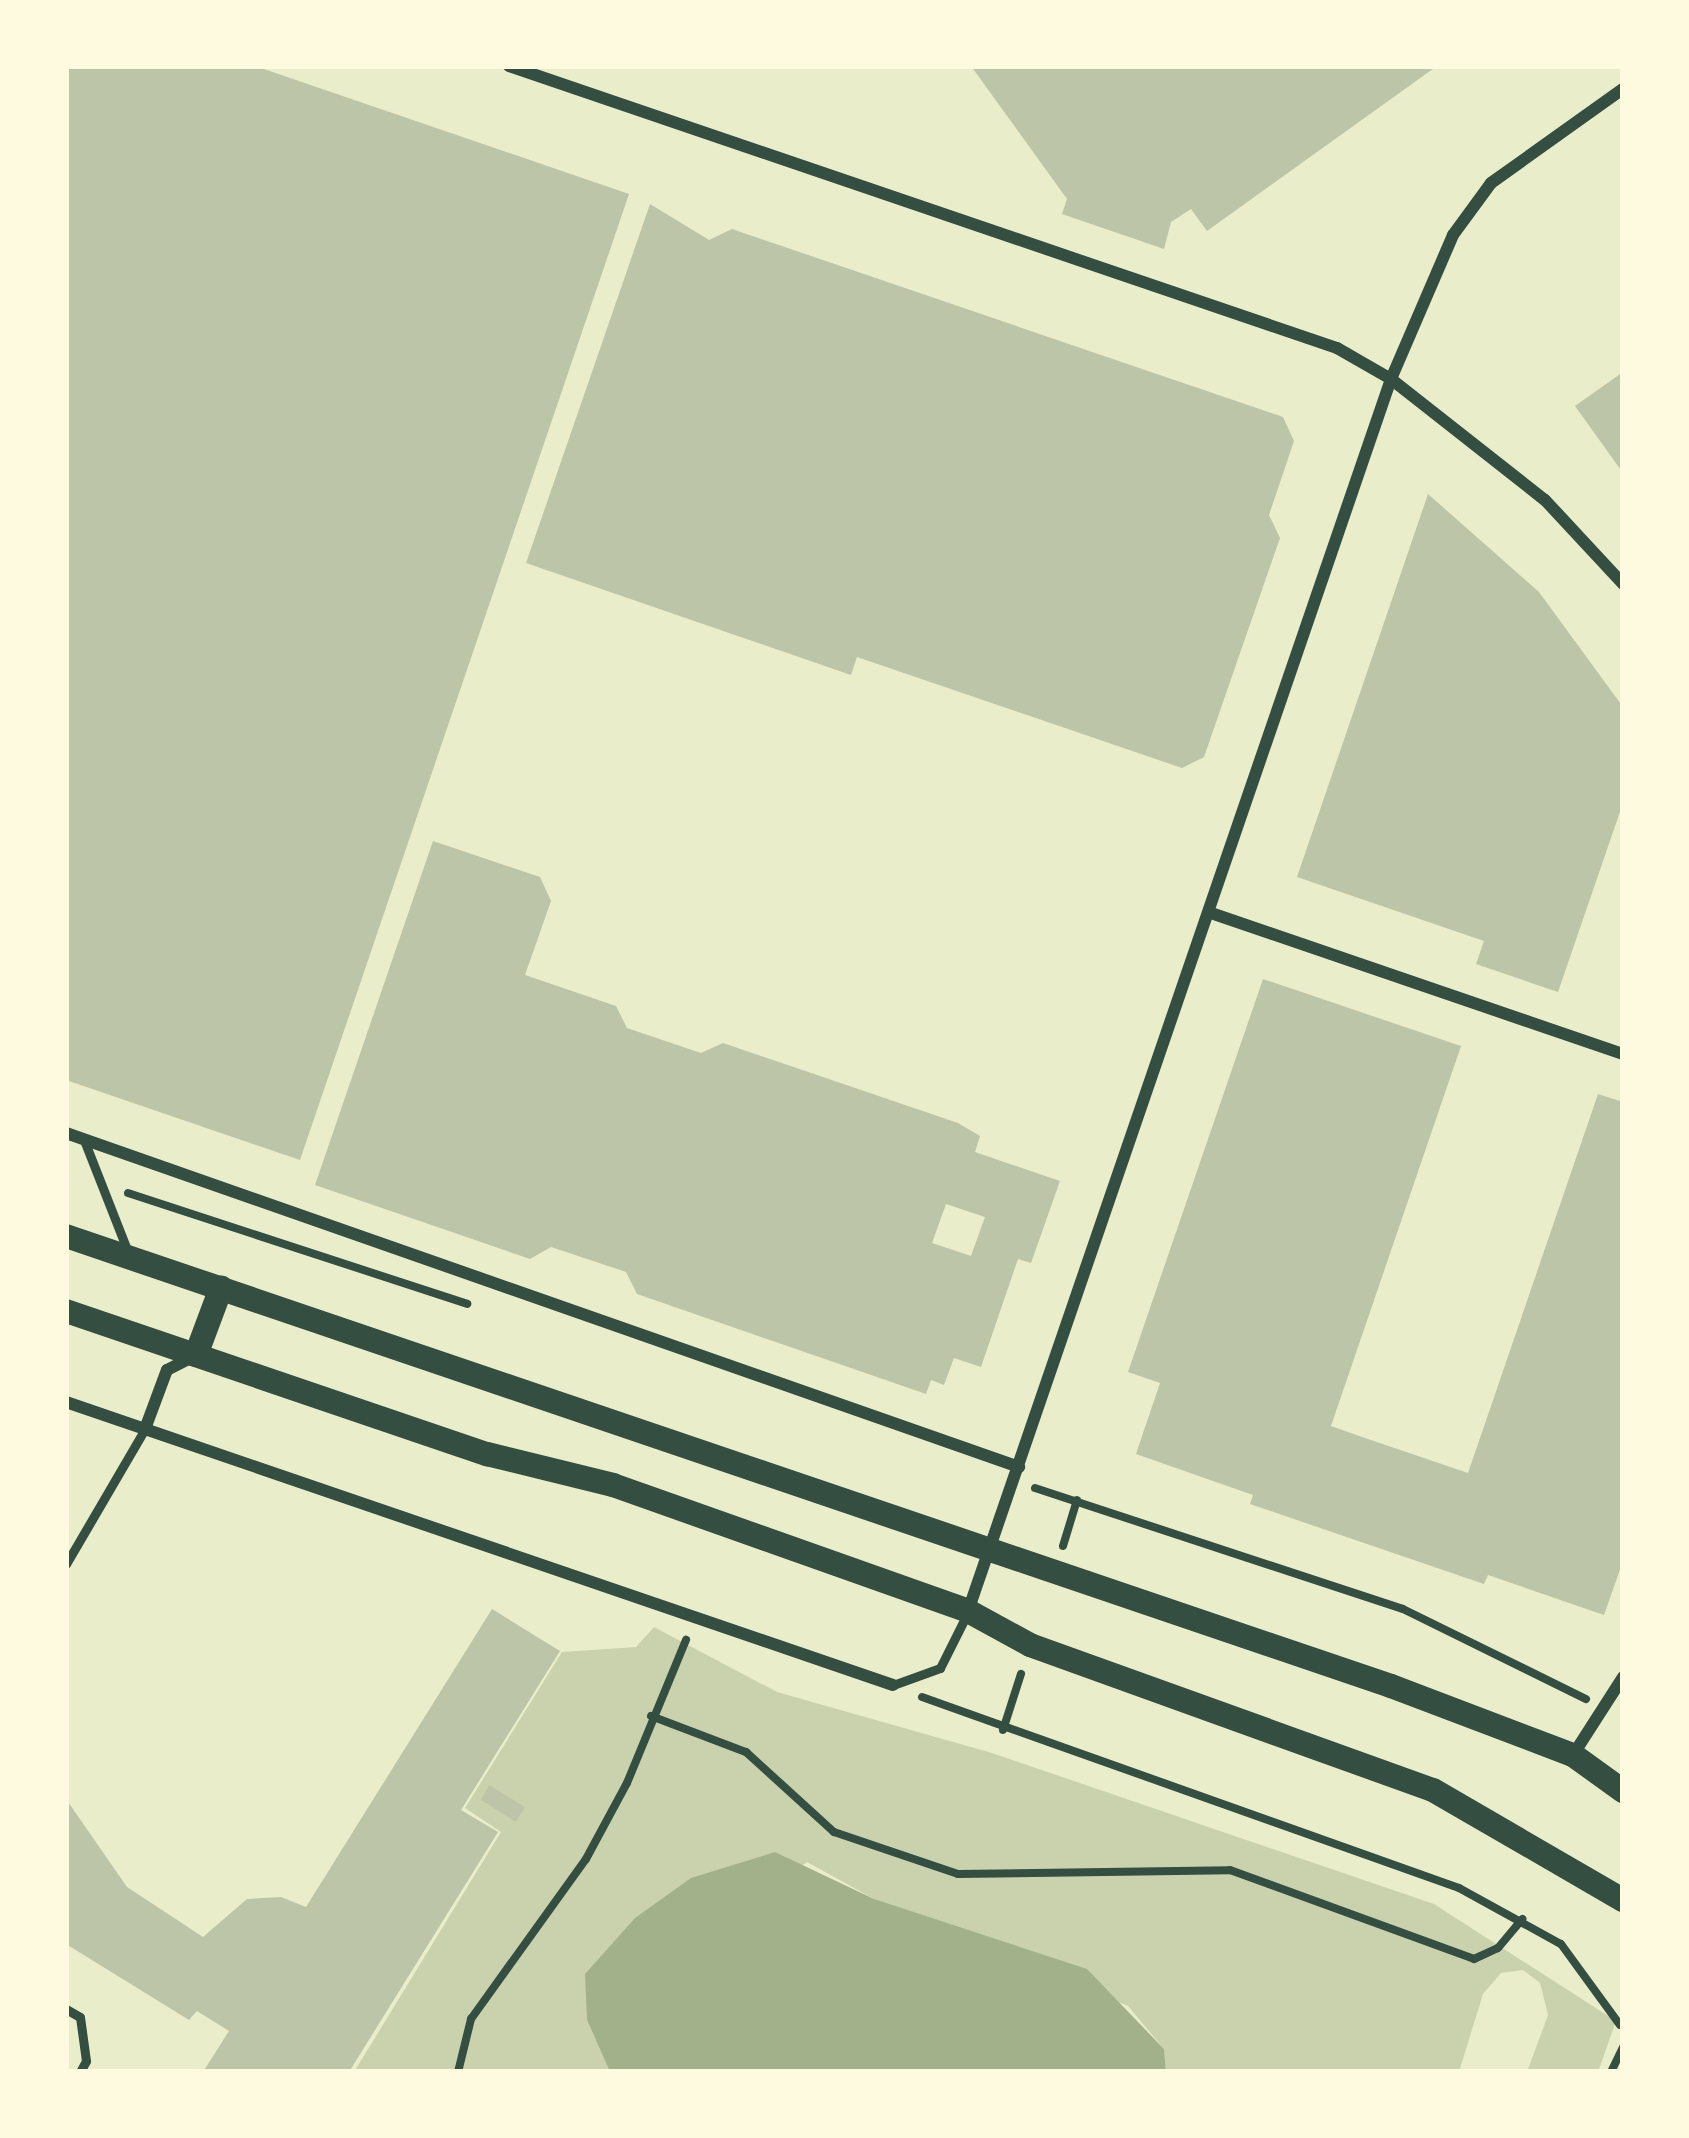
<!DOCTYPE html>
<html>
<head>
<meta charset="utf-8">
<style>
  body { margin:0 }
  #map { position:relative; width:1689px; height:2138px; overflow:hidden; background:#e9edc9; font-family:Literata,serif }
  div>[style] { position:absolute }
  [style*='--x'] { left:calc(var(--x)*1px); top:calc(var(--y)*1px); width:calc(var(--w)*1px); rotate:calc(var(--a)*1deg) }
  .green>* { inset:0; background:#cad2ad }
  .water>* { inset:0; background:#a3b18a }
  .building>* { inset:0; background:#bcc5a7 }
  .path>* { height:8px; margin:-4px; padding:0 4px; transform-origin:4px; border-radius:4px; background:#344e41 }
  .service>* { height:9px; margin:-4.5px; padding:0 4.5px; transform-origin:4.5px; border-radius:4.5px; background:#344e41 }
  .minor>* { height:12px; margin:-6px; padding:0 6px; transform-origin:6px; border-radius:6px; background:#344e41 }
  .secondary>* { height:24px; margin:-12px; padding:0 12px; transform-origin:12px; border-radius:12px; background:#344e41 }
  span { translate:-50% -50%; white-space:nowrap; text-align:center; line-height:1.15; -webkit-text-stroke:9px #fefae0; paint-order:stroke }
  .frame { position:absolute; inset:0; border:69px solid #fefae0; pointer-events:none }
</style>
</head>
<body>
<div id="map">
  <div class="green">
    <i style="clip-path:polygon(654px 1627px,777px 1692px,992px 1753px,1434px 1904px,1616px 2021px,1598px 2072px,1527px 2072px,1548px 2015px,1540px 1983px,1523px 1970px,1501px 1973px,1483px 1994px,1459px 2072px,1166px 2072px,1164px 2049px,1128px 2006px,874px 1899px,807px 1862px,587px 2020px,610px 2072px,354px 2072px,501px 1832px,465px 1808px,562px 1652px,636px 1647px)"></i>
  </div>
  <div class="water">
    <i style="clip-path:polygon(775px 1852px,874px 1899px,1087px 1969px,1164px 2049px,1166px 2072px,610px 2072px,587px 2020px,585px 1974px,635px 1918px,691px 1878px)"></i>
  </div>
  <div class="building">
    <i style="clip-path:polygon(66px 66px,255px 66px,629px 194px,300px 1160px,66px 1080px)"></i>
    <i style="clip-path:polygon(971px 66px,1437px 66px,1207px 231px,1191px 209px,1171px 222px,1164px 249px,1062px 214px,1067px 199px)"></i>
    <i style="clip-path:polygon(650px 204px,709px 240px,732px 229px,1283px 417px,1294px 441px,1269px 515px,1280px 538px,1204px 757px,1182px 768px,857px 657px,851px 675px,526px 563px)"></i>
    <i style="clip-path:polygon(1623px 372px,1623px 473px,1575px 406px)"></i>
    <i style="clip-path:polygon(1428px 494px,1539px 592px,1623px 707px,1623px 803px,1558px 992px,1476px 964px,1484px 941px,1297px 877px)"></i>
    <i style="clip-path:polygon(evenodd,433px 841px,540px 877px,551px 901px,525px 975px,616px 1006px,627px 1028px,701px 1053px,723px 1043px,958px 1123px,980px 1136px,975px 1152px,1060px 1181px,1031px 1263px,1018px 1259px,981px 1367px,954px 1358px,944px 1385px,931px 1380px,926px 1394px,637px 1294px,626px 1272px,551px 1247px,530px 1259px,315px 1185px,433px 841px,946px 1204px,985px 1217px,971px 1256px,932px 1243px,946px 1204px)"></i>
    <i style="clip-path:polygon(1263px 979px,1461px 1046px,1331px 1426px,1362px 1437px,1468px 1473px,1598px 1094px,1623px 1102px,1623px 1561px,1604px 1615px,1488px 1575px,1484px 1584px,1250px 1504px,1253px 1495px,1136px 1454px,1160px 1383px,1128px 1372px)"></i>
    <i style="clip-path:polygon(492px 1609px,560px 1651px,461px 1810px,498px 1832px,349px 2072px,203px 2072px,229px 2031px,197px 2011px,189px 2020px,66px 1944px,66px 1799px,127px 1887px,203px 1937px,247px 1899px,281px 1897px,306px 1907px)"></i>
    <i style="clip-path:polygon(489px 1785px,525px 1807px,516px 1822px,481px 1800px)"></i>
  </div>
  <div class="path">
    <i style="--x:128;--y:1193;--w:357;--a:18.1"></i>
    <i style="--x:1035;--y:1488;--w:387;--a:18.2"></i>
    <i style="--x:1403;--y:1609;--w:204;--a:26.2"></i>
    <i style="--x:1063;--y:1546;--w:48;--a:-73.1"></i>
    <i style="--x:922;--y:1697;--w:570;--a:19.58"></i>
    <i style="--x:1459;--y:1888;--w:116;--a:28.8"></i>
    <i style="--x:1561;--y:1944;--w:100;--a:53.9"></i>
    <i style="--x:651;--y:1716;--w:102;--a:20.8"></i>
    <i style="--x:746;--y:1752;--w:119;--a:42.3"></i>
    <i style="--x:834;--y:1832;--w:131;--a:18.7"></i>
    <i style="--x:958;--y:1874;--w:272;--a:-0.8"></i>
    <i style="--x:1230;--y:1870;--w:260;--a:20"></i>
    <i style="--x:1474;--y:1959;--w:26;--a:-25"></i>
    <i style="--x:1498;--y:1948;--w:38;--a:-50"></i>
    <i style="--x:1003;--y:1730;--w:59;--a:-72.2"></i>
    <i style="--x:458;--y:2072;--w:55;--a:-76.2"></i>
    <i style="--x:471;--y:2019;--w:197;--a:-54.3"></i>
    <i style="--x:586;--y:1859;--w:86;--a:-61.7"></i>
    <i style="--x:627;--y:1783;--w:155;--a:-67.6"></i>
    <i style="--x:1611;--y:2072;--w:28;--a:-64"></i>
  </div>
  <div class="service">
    <i style="--x:84;--y:1140;--w:120;--a:68.6"></i>
    <i style="--x:66;--y:1564;--w:156;--a:-59.7"></i>
    <i style="--x:893;--y:1685;--w:50;--a:-19.9"></i>
    <i style="--x:940;--y:1668;--w:58;--a:-63.4"></i>
    <i style="--x:66;--y:2009;--w:16;--a:30"></i>
    <i style="--x:80;--y:2017;--w:44;--a:82.2"></i>
    <i style="--x:86;--y:2061;--w:13;--a:119"></i>
  </div>
  <div class="minor">
    <i style="--x:509;--y:66;--w:875;--a:18.81"></i>
    <i style="--x:1337;--y:348;--w:62;--a:29.9"></i>
    <i style="--x:1391;--y:379;--w:196;--a:38.2"></i>
    <i style="--x:1545;--y:500;--w:115;--a:47.1"></i>
    <i style="--x:1211;--y:913;--w:435;--a:18.9"></i>
    <i style="--x:66;--y:1133;--w:1010;--a:19.31"></i>
    <i style="--x:66;--y:1402;--w:874;--a:18.89"></i>
    <i style="--x:145;--y:1429;--w:63;--a:-69.6"></i>
    <i style="--x:167;--y:1370;--w:31;--a:-27"></i>
    <i style="--x:968;--y:1611;--w:1303;--a:-71.05"></i>
    <i style="--x:1391;--y:379;--w:157;--a:-66.7"></i>
    <i style="--x:1453;--y:235;--w:64;--a:-53.8"></i>
    <i style="--x:1491;--y:183;--w:162;--a:-35.5"></i>
    <i style="--x:1573;--y:1755;--w:93;--a:-57.3"></i>
  </div>
  <div class="secondary">
    <i style="--x:66;--y:1236;--w:1399;--a:18.76"></i>
    <i style="--x:1391;--y:1686;--w:195;--a:20.8"></i>
    <i style="--x:1573;--y:1755;--w:62;--a:35.8"></i>
    <i style="--x:66;--y:1311;--w:445;--a:18.8"></i>
    <i style="--x:487;--y:1454;--w:130;--a:13.8"></i>
    <i style="--x:613;--y:1485;--w:377;--a:19.5"></i>
    <i style="--x:968;--y:1611;--w:71;--a:28.7"></i>
    <i style="--x:1030;--y:1645;--w:428;--a:19.8"></i>
    <i style="--x:1433;--y:1790;--w:220;--a:30.1"></i>
    <i style="--x:196;--y:1355;--w:72;--a:-69.5"></i>
  </div>
  <div class="frame"></div>
</div>
</body>
</html>
